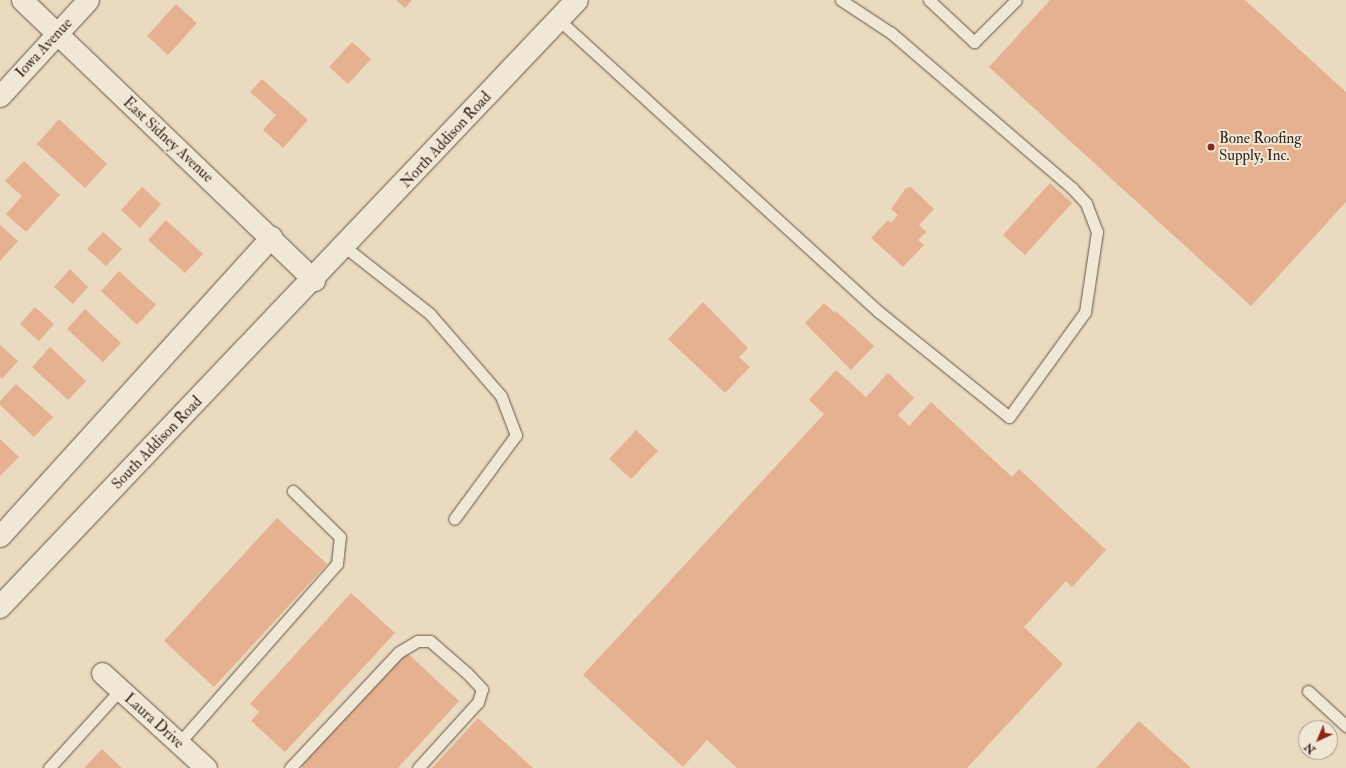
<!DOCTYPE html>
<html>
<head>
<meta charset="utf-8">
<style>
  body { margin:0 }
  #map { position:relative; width:1346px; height:768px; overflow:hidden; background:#eadabf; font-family:"IM FELL Double Pica",serif }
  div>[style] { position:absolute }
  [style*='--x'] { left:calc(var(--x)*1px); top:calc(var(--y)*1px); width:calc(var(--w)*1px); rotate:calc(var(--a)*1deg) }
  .building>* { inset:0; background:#e5b191 }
  .roads { filter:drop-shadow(0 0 1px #625446) drop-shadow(0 0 1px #625446) }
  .service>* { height:11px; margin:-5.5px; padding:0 5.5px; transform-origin:5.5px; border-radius:5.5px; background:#f1e7d5 }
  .minor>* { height:21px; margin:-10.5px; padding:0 10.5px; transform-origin:10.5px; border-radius:10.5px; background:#f1e7d5 }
  .tertiary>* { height:22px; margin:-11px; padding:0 11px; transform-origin:11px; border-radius:11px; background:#f1e7d5 }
  .dots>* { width:11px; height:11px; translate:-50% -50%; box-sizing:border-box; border:2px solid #f1e7d5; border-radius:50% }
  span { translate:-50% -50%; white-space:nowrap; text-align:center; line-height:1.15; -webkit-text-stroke:4px #f1e7d5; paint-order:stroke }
  .street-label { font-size:15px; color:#35271e }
  .poi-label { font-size:15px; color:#35271e }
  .left { translate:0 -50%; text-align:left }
  .north { position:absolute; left:1298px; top:720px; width:40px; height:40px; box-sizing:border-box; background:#f1e7d5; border:1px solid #a69a8c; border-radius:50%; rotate:224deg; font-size:11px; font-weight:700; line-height:16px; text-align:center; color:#35271e }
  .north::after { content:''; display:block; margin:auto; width:14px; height:18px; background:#8f2418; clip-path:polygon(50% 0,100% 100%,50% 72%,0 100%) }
</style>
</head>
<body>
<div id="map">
  <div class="building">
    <i style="clip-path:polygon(396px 0,412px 0,405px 8px)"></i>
    <i style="clip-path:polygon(1050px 0,1245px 0,1346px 92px,1346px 202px,1251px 306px,989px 67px)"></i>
    <i style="clip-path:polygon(176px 4px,197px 23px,168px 55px,147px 36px)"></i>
    <i style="clip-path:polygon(352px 42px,371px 59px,348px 84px,329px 67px)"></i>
    <i style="clip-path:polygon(262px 79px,308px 120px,283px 148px,263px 130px,276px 115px,250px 92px)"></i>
    <i style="clip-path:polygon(59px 119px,107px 164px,85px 188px,37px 144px)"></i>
    <i style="clip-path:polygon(24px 161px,60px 195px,26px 232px,6px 214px,22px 196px,5px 181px)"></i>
    <i style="clip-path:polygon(1050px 183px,1072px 203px,1025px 255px,1003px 235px)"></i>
    <i style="clip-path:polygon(142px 187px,161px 204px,140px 228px,121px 210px)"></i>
    <i style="clip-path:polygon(911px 187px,934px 209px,919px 225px,926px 232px,918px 240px,924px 245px,903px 267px,871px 238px,888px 220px,891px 223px,898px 215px,891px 209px,906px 188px)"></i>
    <i style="clip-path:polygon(166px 220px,203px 254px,185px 273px,148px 240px)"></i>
    <i style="clip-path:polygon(0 225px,18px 241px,0 261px)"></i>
    <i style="clip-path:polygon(103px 232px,122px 249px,106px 266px,87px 249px)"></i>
    <i style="clip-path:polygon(70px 269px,88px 287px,73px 304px,54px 287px)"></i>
    <i style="clip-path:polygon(119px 271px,156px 305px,137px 325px,101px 291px)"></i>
    <i style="clip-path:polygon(703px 302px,748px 348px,739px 357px,750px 367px,725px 393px,668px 339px)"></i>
    <i style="clip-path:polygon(824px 303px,835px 313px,836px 311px,874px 346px,851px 370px,805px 323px)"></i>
    <i style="clip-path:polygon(35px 307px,54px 324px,39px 341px,20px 324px)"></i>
    <i style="clip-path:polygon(85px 309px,121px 343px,103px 362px,67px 329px)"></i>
    <i style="clip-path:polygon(0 345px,18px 361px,2px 379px,0 376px)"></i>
    <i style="clip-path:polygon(50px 347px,86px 381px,68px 400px,32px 367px)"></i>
    <i style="clip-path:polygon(836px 370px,866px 397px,888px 373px,914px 398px,898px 415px,909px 426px,931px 402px,1012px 477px,1019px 469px,1106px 550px,1072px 587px,1066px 581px,1024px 627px,1063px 664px,967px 768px,737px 768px,707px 740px,683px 767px,583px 675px,824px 414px,809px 400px)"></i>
    <i style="clip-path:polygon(16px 384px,53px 417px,34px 437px,0 405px,0 401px)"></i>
    <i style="clip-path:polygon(636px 430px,658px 451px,631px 479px,609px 459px)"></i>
    <i style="clip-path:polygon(0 439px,19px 457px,0 476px)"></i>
    <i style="clip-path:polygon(277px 518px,327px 564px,214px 687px,164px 641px)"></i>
    <i style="clip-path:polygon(351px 593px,395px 633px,285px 752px,251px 721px,259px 712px,250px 704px)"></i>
    <i style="clip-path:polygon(406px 652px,459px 701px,398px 768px,303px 768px,301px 766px)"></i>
    <i style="clip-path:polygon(478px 718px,533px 768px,432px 768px)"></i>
    <i style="clip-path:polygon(1139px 721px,1191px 768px,1096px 768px)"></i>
    <i style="clip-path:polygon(102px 749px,122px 768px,84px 768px)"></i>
  </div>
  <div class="roads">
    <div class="service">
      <i style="--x:929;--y:0;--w:62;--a:43"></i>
      <i style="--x:974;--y:42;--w:59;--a:-45"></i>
      <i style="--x:559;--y:20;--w:433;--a:42.4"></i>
      <i style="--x:879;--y:312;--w:167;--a:38.9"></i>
      <i style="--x:1009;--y:417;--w:130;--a:-54.1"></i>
      <i style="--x:1085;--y:312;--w:81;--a:-81.5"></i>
      <i style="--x:1097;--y:232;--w:31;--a:-111"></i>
      <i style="--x:1086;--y:203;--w:21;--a:-133"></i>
      <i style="--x:1072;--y:188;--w:238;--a:-139.4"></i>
      <i style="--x:891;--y:33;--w:60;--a:-146.6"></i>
      <i style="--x:345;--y:247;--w:108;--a:38.2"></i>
      <i style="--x:430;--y:314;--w:108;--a:49.1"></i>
      <i style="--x:501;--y:396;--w:42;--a:69"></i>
      <i style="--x:516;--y:435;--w:104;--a:126.4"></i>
      <i style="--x:1308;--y:691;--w:52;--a:42.6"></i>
      <i style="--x:179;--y:743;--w:239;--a:-48.6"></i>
      <i style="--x:337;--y:564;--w:27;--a:-84"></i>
      <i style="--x:340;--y:537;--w:66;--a:-135.6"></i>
      <i style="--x:49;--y:768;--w:105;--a:-47.7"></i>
      <i style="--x:290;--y:768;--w:159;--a:-46.8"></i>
      <i style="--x:399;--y:652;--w:21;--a:-31"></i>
      <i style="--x:417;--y:641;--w:13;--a:0"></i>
      <i style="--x:430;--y:641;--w:49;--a:40.9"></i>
      <i style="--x:467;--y:673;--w:22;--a:47"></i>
      <i style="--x:482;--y:689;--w:14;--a:107"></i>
      <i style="--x:478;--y:702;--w:89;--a:132.3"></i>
    </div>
    <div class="minor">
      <i style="--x:22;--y:0;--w:405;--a:43.8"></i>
      <i style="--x:0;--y:96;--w:130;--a:-47.5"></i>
      <i style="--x:0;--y:536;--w:404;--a:-47.8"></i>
      <i style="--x:102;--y:673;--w:141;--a:42.4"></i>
    </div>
    <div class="tertiary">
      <i style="--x:0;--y:607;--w:837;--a:-46.45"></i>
    </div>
  </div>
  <div class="dots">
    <i style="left:1211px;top:147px;background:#8f2418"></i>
  </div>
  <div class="street-label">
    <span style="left:44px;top:48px;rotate:-47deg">Iowa Avenue</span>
    <span style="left:168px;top:140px;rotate:43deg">East Sidney Avenue</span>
    <span style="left:446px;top:140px;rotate:-47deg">North Addison Road</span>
    <span style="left:157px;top:443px;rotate:-46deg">South Addison Road</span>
    <span style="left:154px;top:721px;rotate:42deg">Laura Drive</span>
  </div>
  <div class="poi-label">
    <span class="left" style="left:1219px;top:147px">Bone Roofing<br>Supply, Inc.</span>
  </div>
  <div class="north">N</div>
</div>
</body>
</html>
